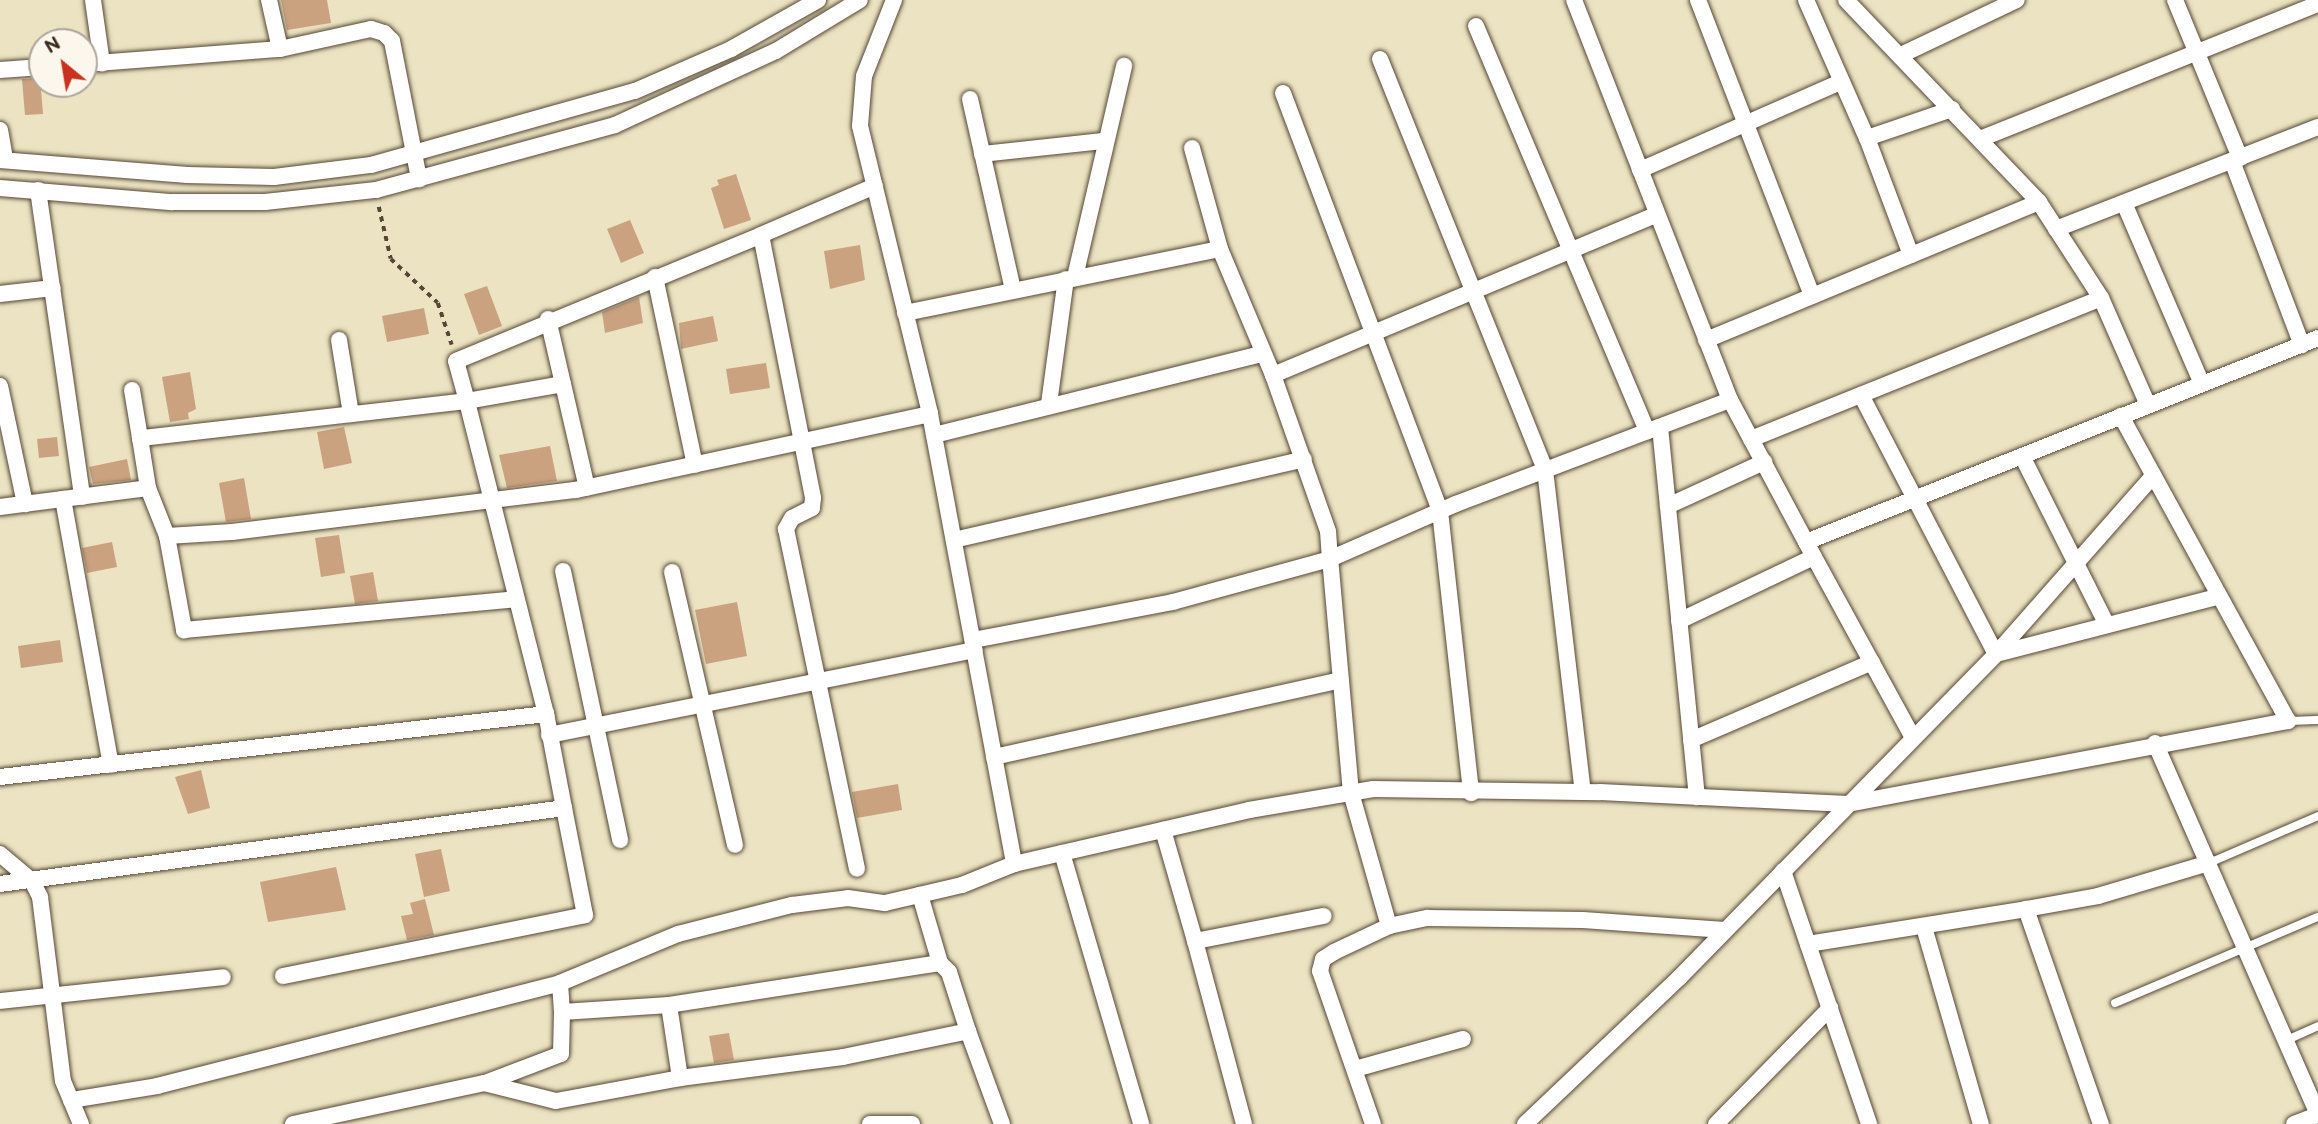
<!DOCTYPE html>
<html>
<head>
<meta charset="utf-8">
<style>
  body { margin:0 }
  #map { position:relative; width:2318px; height:1124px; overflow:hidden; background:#ebe3c1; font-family:"Balsamiq Sans",sans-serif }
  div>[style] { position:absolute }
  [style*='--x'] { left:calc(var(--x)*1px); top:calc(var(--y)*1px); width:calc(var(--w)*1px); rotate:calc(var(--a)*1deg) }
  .building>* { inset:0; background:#caa280 }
  .path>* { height:3.5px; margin-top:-1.75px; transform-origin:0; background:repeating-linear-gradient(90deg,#554636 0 5px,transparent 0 10px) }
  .roads { filter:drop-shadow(0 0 2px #554636) drop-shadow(0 0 2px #554636) }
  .service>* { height:8px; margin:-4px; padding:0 4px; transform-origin:4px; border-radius:4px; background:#fff }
  .minor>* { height:16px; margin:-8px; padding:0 8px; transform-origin:8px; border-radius:8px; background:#fff }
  span { translate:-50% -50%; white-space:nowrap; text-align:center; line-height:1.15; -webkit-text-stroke:7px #fbf7ec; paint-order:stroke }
  .north { position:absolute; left:28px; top:28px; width:70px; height:70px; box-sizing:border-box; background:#fbf7ec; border:2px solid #aea59a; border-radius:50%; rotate:330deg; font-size:19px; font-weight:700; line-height:28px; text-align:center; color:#3b2a1e }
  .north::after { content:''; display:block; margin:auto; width:24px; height:32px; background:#c8321e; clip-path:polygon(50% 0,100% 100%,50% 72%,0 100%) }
</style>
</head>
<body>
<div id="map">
  <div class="building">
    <i style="clip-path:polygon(281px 0,327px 0,331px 23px,287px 30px)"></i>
    <i style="clip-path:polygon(40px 78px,43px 114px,25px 115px,22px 79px)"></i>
    <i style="clip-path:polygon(736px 174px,751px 220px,724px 229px,711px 188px,719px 185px,717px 180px)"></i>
    <i style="clip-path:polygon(630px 220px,644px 253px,621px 263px,607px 229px)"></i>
    <i style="clip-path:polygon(860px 245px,865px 280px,830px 289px,824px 251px)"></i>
    <i style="clip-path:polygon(487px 286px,502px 326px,479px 335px,464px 294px)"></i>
    <i style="clip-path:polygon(639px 297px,643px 323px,605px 333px,602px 312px)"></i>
    <i style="clip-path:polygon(424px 308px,429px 334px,387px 342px,382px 316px)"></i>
    <i style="clip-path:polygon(713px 316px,718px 341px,681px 349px,679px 323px)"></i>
    <i style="clip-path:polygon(766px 363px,770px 388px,730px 394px,726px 369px)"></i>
    <i style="clip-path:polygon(190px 372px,196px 409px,188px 413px,189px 419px,170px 422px,162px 377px)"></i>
    <i style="clip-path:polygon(344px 427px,352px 463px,324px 469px,317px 432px)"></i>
    <i style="clip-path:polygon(57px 437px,59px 456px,39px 458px,37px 439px)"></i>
    <i style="clip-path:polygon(550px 446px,557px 481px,507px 488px,499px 455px)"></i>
    <i style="clip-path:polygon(127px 459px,131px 480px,93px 484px,89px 467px)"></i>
    <i style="clip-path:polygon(244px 478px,251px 519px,226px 522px,219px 483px)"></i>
    <i style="clip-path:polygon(339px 535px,345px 573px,321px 577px,315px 538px)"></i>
    <i style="clip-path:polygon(112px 542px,117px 567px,87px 573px,82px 548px)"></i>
    <i style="clip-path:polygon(373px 572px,378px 601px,355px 604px,350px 576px)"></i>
    <i style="clip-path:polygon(737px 602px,747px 656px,706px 664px,695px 610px)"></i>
    <i style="clip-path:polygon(60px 640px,63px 662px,21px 668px,18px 646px)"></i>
    <i style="clip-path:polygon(201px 770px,210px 808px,188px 814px,175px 777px)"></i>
    <i style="clip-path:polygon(898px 784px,902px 810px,857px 818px,852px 792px)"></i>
    <i style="clip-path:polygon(441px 849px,450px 891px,424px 897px,415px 854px)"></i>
    <i style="clip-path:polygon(336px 867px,346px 910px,268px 922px,260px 882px)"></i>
    <i style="clip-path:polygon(425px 899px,434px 935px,407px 940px,401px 916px,413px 914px,410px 903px)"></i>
    <i style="clip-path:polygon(729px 1033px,734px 1060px,714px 1063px,709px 1036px)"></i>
  </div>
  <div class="path">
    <i style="--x:379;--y:207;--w:53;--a:77"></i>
    <i style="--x:391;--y:259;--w:64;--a:43.1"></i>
    <i style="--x:438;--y:303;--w:44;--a:71.6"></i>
  </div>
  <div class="roads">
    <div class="service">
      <i style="--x:2288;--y:721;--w:30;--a:-2"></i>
      <i style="--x:2209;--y:863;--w:119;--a:-23.3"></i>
      <i style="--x:2115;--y:1003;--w:220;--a:-23"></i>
      <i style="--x:2287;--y:1040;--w:34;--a:-24"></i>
    </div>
    <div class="minor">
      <i style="--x:93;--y:0;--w:64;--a:81.9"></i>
      <i style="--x:269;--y:0;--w:50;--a:77.3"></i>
      <i style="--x:894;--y:0;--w:82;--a:111.5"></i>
      <i style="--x:864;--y:76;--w:50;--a:94.6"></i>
      <i style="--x:860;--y:126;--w:296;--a:76.3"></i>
      <i style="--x:1698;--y:0;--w:317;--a:68.9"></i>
      <i style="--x:1806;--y:0;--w:151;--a:66.2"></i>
      <i style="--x:1867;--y:138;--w:90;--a:-18.8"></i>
      <i style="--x:2175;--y:0;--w:171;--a:67.6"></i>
      <i style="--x:1476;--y:26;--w:440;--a:67.1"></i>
      <i style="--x:1901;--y:55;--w:128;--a:-25.4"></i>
      <i style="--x:1380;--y:59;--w:443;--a:68.1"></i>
      <i style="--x:1545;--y:470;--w:324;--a:83.3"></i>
      <i style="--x:84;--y:64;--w:197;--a:-4.4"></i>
      <i style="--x:280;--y:49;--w:93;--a:-12.4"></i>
      <i style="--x:371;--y:29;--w:14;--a:17"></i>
      <i style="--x:384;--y:33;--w:11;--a:45"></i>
      <i style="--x:392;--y:41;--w:141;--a:78.9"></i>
      <i style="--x:0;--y:70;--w:42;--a:-4.1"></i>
      <i style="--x:1283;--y:93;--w:447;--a:69.4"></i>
      <i style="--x:1440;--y:511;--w:284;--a:83.7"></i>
      <i style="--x:970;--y:99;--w:196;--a:77.3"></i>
      <i style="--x:0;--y:130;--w:29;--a:80"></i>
      <i style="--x:1867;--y:138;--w:125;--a:69.4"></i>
      <i style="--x:1980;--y:139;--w:364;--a:-21.8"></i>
      <i style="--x:1192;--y:148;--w:105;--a:74.5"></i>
      <i style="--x:982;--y:154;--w:123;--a:-6.1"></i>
      <i style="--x:0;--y:160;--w:188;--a:4.6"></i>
      <i style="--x:187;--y:175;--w:87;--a:1.3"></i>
      <i style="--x:274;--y:177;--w:98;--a:-7.1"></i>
      <i style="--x:371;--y:165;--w:274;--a:-15.7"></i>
      <i style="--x:635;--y:91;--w:105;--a:-23.6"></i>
      <i style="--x:731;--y:49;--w:100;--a:-29.4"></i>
      <i style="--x:2232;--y:161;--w:197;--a:69.2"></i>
      <i style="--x:1640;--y:170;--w:219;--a:-23.7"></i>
      <i style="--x:0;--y:188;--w:173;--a:4.7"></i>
      <i style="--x:172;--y:202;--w:93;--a:0"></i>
      <i style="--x:265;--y:202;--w:112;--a:-6.2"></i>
      <i style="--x:376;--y:190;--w:248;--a:-15.2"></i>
      <i style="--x:615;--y:125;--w:177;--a:-24.7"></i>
      <i style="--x:776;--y:51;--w:98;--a:-31.3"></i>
      <i style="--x:38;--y:190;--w:310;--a:81.8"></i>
      <i style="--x:2124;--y:203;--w:197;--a:66.7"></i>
      <i style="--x:2056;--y:229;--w:281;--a:-21.3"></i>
      <i style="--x:761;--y:235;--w:124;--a:-23.3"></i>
      <i style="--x:655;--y:277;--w:192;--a:78"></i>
      <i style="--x:1075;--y:277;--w:217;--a:-76.9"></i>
      <i style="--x:0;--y:294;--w:53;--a:-6.5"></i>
      <i style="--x:2101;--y:298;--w:117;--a:66.3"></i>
      <i style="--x:905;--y:313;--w:321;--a:-11.5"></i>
      <i style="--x:1220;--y:249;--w:137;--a:67.2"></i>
      <i style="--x:1273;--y:375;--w:165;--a:70.6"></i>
      <i style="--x:1328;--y:531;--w:28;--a:86"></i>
      <i style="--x:1330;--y:559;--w:163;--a:164.7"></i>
      <i style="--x:1173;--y:602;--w:204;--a:169.2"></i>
      <i style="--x:548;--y:319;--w:173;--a:77"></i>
      <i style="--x:339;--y:340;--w:75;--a:80.8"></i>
      <i style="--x:1706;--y:340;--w:360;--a:-22.5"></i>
      <i style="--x:2039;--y:202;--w:279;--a:-133.7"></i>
      <i style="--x:1273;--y:375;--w:416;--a:-22.7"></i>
      <i style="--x:563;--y:384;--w:97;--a:170"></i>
      <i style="--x:467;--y:401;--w:41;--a:-105.4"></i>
      <i style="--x:456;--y:361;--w:330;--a:-22.4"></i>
      <i style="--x:761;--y:235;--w:268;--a:78.8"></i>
      <i style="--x:813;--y:498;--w:10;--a:96"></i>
      <i style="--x:812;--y:508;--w:22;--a:153"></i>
      <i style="--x:792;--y:518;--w:13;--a:119"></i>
      <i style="--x:786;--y:529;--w:347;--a:78.2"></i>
      <i style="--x:0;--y:386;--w:121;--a:78"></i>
      <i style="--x:132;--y:390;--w:49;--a:80.5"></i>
      <i style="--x:1861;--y:395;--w:292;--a:62.5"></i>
      <i style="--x:1996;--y:654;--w:227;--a:-14.5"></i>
      <i style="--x:1049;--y:404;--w:126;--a:-82.3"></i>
      <i style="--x:1660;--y:427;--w:372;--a:84.3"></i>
      <i style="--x:934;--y:435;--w:337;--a:-13.9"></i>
      <i style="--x:1751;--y:439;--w:377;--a:-21.9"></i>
      <i style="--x:2101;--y:298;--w:114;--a:-122.9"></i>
      <i style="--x:2022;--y:456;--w:189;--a:63.3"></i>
      <i style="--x:63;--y:499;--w:270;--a:79.8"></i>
      <i style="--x:1668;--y:506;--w:106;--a:-24.6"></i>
      <i style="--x:0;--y:507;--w:149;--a:-7.3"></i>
      <i style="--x:148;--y:488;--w:52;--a:68.4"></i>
      <i style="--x:167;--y:536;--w:65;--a:-3.5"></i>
      <i style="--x:232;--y:532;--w:347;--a:-7"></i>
      <i style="--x:576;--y:490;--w:362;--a:-12.1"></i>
      <i style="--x:930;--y:414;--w:458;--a:79.4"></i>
      <i style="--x:1014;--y:864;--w:241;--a:-12.9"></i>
      <i style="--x:1249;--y:810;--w:126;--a:-9.6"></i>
      <i style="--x:1373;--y:789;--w:227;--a:0.8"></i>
      <i style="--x:1600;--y:792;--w:248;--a:2.8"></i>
      <i style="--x:1848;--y:804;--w:448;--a:-10.7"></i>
      <i style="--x:2288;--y:721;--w:348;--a:-118.7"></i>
      <i style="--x:167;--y:536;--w:96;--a:79.7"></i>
      <i style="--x:184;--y:630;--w:333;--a:-5.3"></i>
      <i style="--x:954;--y:540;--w:359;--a:-13"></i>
      <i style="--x:1806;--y:542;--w:551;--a:-21.72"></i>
      <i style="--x:1814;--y:557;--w:206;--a:61.3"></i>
      <i style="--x:563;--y:571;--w:275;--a:78"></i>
      <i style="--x:672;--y:572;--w:280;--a:77"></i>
      <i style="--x:1679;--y:621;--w:149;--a:-25.4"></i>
      <i style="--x:1814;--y:557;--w:178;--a:-118.1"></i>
      <i style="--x:549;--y:735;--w:434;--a:-11.3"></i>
      <i style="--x:1691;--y:740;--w:197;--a:-23.3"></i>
      <i style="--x:2155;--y:743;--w:406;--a:66.3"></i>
      <i style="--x:994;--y:757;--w:355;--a:-12.5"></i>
      <i style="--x:0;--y:777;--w:550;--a:-6.58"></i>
      <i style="--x:1163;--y:830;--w:116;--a:73.9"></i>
      <i style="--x:1195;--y:941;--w:131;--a:-11"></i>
      <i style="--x:1062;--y:853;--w:282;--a:73.7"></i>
      <i style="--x:0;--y:854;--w:42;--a:40.2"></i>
      <i style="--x:32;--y:881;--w:18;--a:63"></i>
      <i style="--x:40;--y:897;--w:185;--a:82.9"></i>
      <i style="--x:63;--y:1081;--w:47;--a:67.3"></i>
      <i style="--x:1783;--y:871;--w:267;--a:71.2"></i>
      <i style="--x:0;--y:884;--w:569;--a:-7.67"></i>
      <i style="--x:564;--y:808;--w:96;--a:-100.8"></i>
      <i style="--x:546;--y:714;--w:323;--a:-104.2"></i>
      <i style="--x:467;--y:401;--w:329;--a:173.5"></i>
      <i style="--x:140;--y:438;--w:51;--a:80.9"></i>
      <i style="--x:920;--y:895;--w:71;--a:73.6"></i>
      <i style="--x:2026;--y:909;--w:73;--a:-10.2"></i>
      <i style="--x:2098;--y:896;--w:116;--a:-16.6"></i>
      <i style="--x:1389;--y:926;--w:138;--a:-105.9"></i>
      <i style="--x:1351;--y:793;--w:235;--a:-95.1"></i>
      <i style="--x:1330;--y:559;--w:137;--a:-23.6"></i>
      <i style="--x:1456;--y:504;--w:293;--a:-20.8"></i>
      <i style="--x:1730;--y:400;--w:429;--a:-111.3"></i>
      <i style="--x:1924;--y:927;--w:205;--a:73.9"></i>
      <i style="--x:1195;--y:941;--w:189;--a:75"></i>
      <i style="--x:1808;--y:944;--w:221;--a:-9.1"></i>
      <i style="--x:2026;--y:909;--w:228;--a:70.8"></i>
      <i style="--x:283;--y:976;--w:308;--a:-11.4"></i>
      <i style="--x:585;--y:915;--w:109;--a:-101.1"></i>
      <i style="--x:0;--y:1001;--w:224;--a:-6.1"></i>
      <i style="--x:669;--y:1005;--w:74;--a:81.4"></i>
      <i style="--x:968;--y:1031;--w:99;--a:69.9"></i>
      <i style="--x:1355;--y:1069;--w:112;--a:-15.5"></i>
      <i style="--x:485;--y:1083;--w:81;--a:-20.9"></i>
      <i style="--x:561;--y:1054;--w:42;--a:-88.6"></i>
      <i style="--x:71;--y:1100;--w:87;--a:-9.2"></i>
      <i style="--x:157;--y:1086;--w:416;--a:-14.3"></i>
      <i style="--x:560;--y:983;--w:128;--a:-22.6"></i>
      <i style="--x:678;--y:934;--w:118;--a:-14.3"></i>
      <i style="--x:792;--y:905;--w:56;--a:-7.1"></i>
      <i style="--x:848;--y:898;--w:37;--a:8"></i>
      <i style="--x:885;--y:903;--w:79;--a:-13.2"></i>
      <i style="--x:962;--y:885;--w:56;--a:-22"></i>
      <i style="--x:293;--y:1124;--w:195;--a:-12.1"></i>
      <i style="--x:484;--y:1083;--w:74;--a:14"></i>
      <i style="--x:556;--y:1101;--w:126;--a:-10.5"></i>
      <i style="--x:680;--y:1078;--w:164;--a:-7.3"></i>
      <i style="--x:843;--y:1057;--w:128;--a:-11.7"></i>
      <i style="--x:968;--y:1031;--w:62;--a:-107.9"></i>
      <i style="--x:949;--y:972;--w:13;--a:-135"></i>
      <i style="--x:940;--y:963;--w:274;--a:171.2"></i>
      <i style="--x:669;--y:1005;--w:107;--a:176.3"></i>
      <i style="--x:562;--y:1012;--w:29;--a:-94"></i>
      <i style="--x:870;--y:1124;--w:42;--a:0"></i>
      <i style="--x:1373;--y:1124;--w:162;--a:-109.1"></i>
      <i style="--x:1320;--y:971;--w:12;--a:-76"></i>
      <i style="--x:1323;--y:959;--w:13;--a:-32"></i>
      <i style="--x:1334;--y:952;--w:61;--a:-25.3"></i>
      <i style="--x:1389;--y:926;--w:40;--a:-12"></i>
      <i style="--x:1428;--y:918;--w:155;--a:0.7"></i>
      <i style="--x:1583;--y:920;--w:142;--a:4"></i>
      <i style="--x:1525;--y:1124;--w:214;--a:-43.5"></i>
      <i style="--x:1680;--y:977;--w:452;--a:-45.6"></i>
      <i style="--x:1996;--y:654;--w:236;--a:-48.6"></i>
      <i style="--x:1716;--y:1124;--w:163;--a:-45.5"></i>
      <i style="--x:2294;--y:1124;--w:26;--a:-21"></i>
    </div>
  </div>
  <div class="north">N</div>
</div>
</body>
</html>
